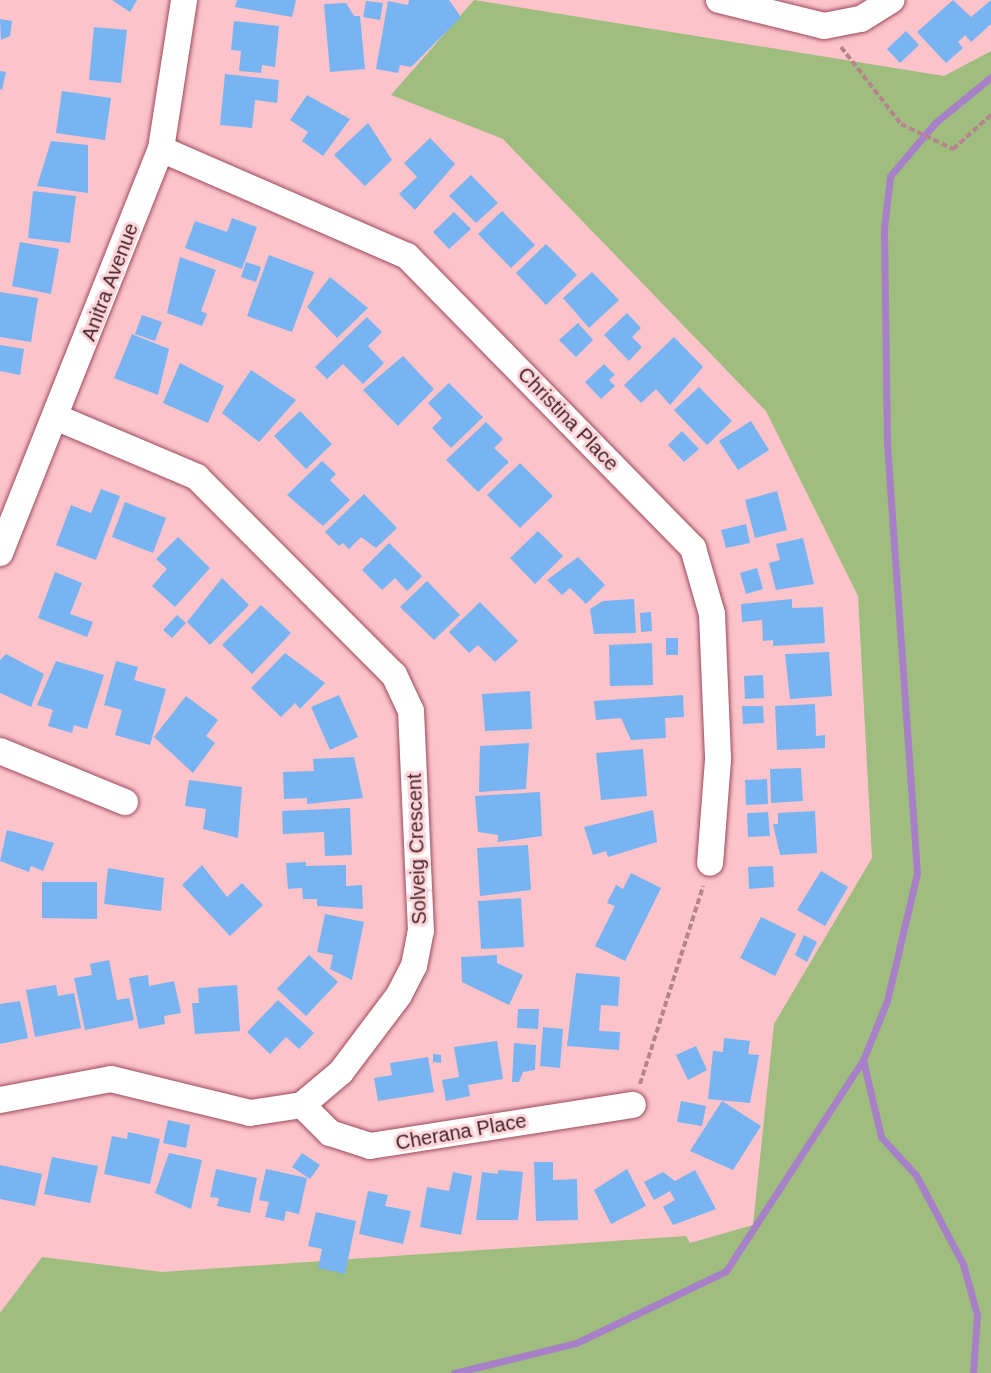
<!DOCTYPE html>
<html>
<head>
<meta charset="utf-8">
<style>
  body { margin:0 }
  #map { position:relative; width:991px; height:1373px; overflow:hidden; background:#fcc3cb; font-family:Helvetica,sans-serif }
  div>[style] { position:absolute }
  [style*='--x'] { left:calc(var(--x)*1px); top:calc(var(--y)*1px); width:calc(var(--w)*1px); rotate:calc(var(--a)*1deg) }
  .green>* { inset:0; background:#9fbd7f }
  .stream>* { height:7px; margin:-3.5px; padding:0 3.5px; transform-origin:3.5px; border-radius:3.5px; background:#a880c7 }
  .building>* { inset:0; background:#77b4f1 }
  .path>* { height:4px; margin-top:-2px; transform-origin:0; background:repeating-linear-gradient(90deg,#b5848c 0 6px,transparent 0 9px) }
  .roads { filter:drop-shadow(0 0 2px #9c4b5b) drop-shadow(0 0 2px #9c4b5b) }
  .minor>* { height:26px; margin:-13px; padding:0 13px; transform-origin:13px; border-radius:13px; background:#fff }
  span { translate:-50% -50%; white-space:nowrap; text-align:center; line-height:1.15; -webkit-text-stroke:6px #fdd6db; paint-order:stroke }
  .street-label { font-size:20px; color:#411e24 }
</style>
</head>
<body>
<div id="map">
  <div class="green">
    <i style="clip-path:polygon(474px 0,944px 76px,991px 51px,991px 1373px,0 1373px,0 1313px,42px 1257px,162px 1272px,686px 1236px,690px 1243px,753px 1225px,774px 1024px,872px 858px,858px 596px,766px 411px,503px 139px,391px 95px)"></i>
  </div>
  <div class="stream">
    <i style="--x:863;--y:1060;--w:79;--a:76.8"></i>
    <i style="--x:881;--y:1137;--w:52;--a:47.4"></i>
    <i style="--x:916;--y:1175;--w:101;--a:62.2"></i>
    <i style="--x:963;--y:1264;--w:53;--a:74.6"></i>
    <i style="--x:977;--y:1315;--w:58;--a:93.9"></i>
    <i style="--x:454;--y:1373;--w:126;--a:-13.8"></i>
    <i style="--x:576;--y:1343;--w:166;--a:-25.6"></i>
    <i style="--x:726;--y:1271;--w:252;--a:-57"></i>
    <i style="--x:863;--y:1060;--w:64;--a:-67.9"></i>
    <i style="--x:887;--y:1001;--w:131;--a:-76.8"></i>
    <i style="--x:917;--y:873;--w:429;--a:-94"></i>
    <i style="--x:887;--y:445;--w:217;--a:-90.8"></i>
    <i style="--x:884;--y:228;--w:52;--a:-83.4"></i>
    <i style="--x:890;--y:176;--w:70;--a:-49.7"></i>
    <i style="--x:935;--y:123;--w:72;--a:-39.4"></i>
  </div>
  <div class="building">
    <i style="clip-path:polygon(112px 0,137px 0,130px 12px)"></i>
    <i style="clip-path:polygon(237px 0,296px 0,292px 17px,235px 7px)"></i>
    <i style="clip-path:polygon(409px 0,449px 0,461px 17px,411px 67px,400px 65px,398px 73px,376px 69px,388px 1px,408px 5px)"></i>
    <i style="clip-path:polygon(953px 0,971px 17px,991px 0,991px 24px,971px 42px,965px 35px,958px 42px,963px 48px,946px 63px,917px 32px)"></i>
    <i style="clip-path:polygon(366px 1px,383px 3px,380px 20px,363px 17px)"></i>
    <i style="clip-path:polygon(346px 3px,354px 16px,360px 16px,365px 69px,330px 72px,324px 4px)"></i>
    <i style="clip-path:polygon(0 19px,12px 21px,10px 36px,1px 40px)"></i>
    <i style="clip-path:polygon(234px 21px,279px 26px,275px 67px,262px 65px,261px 73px,239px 71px,241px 51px,231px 50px)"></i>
    <i style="clip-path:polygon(94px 27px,127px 30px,121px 83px,89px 80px)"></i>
    <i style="clip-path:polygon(906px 31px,919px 45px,900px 63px,887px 49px)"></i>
    <i style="clip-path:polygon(0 71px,6px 72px,2px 90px,0 89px)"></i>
    <i style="clip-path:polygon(225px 74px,279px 80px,277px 103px,255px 100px,252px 128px,220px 125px)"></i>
    <i style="clip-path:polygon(62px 91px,111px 98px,105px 140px,56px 133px)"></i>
    <i style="clip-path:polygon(307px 95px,350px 119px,323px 156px,302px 141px,308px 132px,290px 120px)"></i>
    <i style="clip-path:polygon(368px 123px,392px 160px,365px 186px,334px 155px)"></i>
    <i style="clip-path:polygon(430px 138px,455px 164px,415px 210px,399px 194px,417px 177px,404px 163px)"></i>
    <i style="clip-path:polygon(51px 141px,88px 145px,88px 193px,37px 186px)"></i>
    <i style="clip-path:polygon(471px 175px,498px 203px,476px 223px,449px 196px)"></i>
    <i style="clip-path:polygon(33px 191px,76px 196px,70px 243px,28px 238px)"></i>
    <i style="clip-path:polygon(502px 211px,535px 245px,511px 268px,478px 234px)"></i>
    <i style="clip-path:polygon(454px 212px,471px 229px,449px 249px,433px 232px)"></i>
    <i style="clip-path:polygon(232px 218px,257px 227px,242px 269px,185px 248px,195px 221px,227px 232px)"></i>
    <i style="clip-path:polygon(20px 242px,59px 249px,51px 294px,12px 286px)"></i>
    <i style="clip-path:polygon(546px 244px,577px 275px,546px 305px,516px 273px)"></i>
    <i style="clip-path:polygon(269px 255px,314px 272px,292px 332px,247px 316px)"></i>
    <i style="clip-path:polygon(180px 257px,216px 270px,201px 311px,207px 314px,202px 326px,167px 313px)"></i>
    <i style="clip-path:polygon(246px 262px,261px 267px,256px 282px,241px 277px)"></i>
    <i style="clip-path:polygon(592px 272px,619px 300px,589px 328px,563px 298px)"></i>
    <i style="clip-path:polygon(330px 277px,368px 308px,337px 338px,307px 307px)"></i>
    <i style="clip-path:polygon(0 292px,38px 298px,31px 342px,0 337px)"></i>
    <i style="clip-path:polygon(627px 313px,641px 328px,632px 337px,642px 347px,629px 361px,604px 335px)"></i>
    <i style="clip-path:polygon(142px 315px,162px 322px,155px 341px,135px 334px)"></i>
    <i style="clip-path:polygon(367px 317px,382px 332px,368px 346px,384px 363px,363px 384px,343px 364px,327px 379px,315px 367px)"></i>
    <i style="clip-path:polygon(578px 323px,593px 340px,576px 357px,559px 340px)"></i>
    <i style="clip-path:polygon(132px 334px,169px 349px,158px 395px,114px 378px)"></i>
    <i style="clip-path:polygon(674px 337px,703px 367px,670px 405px,656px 389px,641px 403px,624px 385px)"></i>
    <i style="clip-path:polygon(0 345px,24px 349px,20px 375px,0 371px)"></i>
    <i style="clip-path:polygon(403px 356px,434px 389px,398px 426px,363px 390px)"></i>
    <i style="clip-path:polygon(180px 363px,224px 386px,208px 423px,163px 403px)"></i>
    <i style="clip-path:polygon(604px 364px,615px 375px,609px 380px,615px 386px,601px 399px,585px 382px)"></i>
    <i style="clip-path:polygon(251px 370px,296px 400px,259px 442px,222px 413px)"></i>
    <i style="clip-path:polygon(449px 383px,483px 417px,451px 448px,432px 428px,442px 418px,428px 403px)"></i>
    <i style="clip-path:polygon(699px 387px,732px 421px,707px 445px,674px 410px)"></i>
    <i style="clip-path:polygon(300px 411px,332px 444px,306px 469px,274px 436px)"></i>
    <i style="clip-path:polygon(751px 421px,769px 450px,738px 470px,719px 441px)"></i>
    <i style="clip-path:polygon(486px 422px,503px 439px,494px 448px,509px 462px,478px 492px,446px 460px)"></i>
    <i style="clip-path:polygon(682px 431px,699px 449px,684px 462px,668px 445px)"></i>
    <i style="clip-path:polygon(322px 461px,336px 474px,330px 480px,350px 500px,323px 526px,287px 495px)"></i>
    <i style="clip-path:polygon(520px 463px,553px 496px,520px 528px,487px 495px)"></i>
    <i style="clip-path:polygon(101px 489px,120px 496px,96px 560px,56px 545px,71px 505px,91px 513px)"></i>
    <i style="clip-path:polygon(777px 491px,787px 530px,755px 538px,745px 500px)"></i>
    <i style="clip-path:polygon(364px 494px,397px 528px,376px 548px,361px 537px,349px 549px,343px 543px,339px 546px,325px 532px)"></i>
    <i style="clip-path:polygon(125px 502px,166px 518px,153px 553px,112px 537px)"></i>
    <i style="clip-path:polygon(746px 524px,750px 543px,726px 548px,721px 530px)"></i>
    <i style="clip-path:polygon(538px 531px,563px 556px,535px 584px,510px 558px)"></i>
    <i style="clip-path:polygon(178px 537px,210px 568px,175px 607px,152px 586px,167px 569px,156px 559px)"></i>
    <i style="clip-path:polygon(803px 538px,814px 584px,776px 590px,769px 563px,780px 560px,776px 544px)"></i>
    <i style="clip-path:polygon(389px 543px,422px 576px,407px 591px,395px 578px,382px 590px,362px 570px)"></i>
    <i style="clip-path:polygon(578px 557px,605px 585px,586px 604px,570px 588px,562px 595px,547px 580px)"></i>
    <i style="clip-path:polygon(757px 568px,763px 589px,746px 594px,740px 573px)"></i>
    <i style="clip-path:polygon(55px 572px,82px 583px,70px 614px,93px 622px,87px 637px,38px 618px)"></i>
    <i style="clip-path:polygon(222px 578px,249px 605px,210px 645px,187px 622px)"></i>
    <i style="clip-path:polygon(427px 581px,460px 615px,434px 640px,400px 607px)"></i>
    <i style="clip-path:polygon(634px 599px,636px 633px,594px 634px,590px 609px,603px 601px)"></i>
    <i style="clip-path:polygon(792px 599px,792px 608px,823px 607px,825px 643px,773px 646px,773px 640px,763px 641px,762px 620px,742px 622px,741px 604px)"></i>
    <i style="clip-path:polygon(480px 602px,518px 641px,495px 662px,478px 645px,469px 653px,449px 632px)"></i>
    <i style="clip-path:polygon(261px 605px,291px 633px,252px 674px,222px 645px)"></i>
    <i style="clip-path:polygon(651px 612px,652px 631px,641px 632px,640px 613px)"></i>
    <i style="clip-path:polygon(177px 615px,186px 623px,172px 638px,163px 630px)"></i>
    <i style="clip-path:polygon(666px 638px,678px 638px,678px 655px,666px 655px)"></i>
    <i style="clip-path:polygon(652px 643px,653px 685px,610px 686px,609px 645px)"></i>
    <i style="clip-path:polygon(829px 652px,832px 696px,790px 699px,785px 654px)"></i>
    <i style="clip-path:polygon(285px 653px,325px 683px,300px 709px,295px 703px,281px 717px,251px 688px)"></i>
    <i style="clip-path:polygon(6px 654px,44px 674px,31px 707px,0 693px,0 660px)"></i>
    <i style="clip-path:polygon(56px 661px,104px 675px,87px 729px,74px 725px,72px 733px,48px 726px,53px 710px,37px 705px)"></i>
    <i style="clip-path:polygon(116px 661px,138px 667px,134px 680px,166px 689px,150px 745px,115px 735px,122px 710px,104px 705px)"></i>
    <i style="clip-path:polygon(763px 675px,764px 698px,745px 699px,744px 676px)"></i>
    <i style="clip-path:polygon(530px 691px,532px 729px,485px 731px,482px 694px)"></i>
    <i style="clip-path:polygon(339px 695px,358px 737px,330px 750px,311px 707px)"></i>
    <i style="clip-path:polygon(683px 695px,684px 717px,665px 718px,666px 738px,631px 740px,621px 718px,596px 720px,594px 701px)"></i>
    <i style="clip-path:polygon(186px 696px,218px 720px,206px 736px,215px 743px,193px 773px,154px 737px)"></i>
    <i style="clip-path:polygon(815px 704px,816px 736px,825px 735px,825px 748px,777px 750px,775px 706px)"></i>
    <i style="clip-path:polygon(742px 706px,763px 706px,764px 723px,743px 724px)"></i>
    <i style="clip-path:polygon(529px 743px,526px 789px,479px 792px,480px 746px)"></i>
    <i style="clip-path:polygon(643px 749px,647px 796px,601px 800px,596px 753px)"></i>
    <i style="clip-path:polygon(354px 757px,363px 798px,307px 804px,307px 798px,284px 799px,283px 772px,314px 771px,313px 759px)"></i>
    <i style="clip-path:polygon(801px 768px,803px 801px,771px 803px,770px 769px)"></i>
    <i style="clip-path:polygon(767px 779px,768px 804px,746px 805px,745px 780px)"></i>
    <i style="clip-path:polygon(189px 780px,242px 787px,238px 838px,203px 829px,206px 809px,185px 806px)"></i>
    <i style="clip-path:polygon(540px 792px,542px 836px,498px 842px,498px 835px,478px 832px,475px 796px)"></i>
    <i style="clip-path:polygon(350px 808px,352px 855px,325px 856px,324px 832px,283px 834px,282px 811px)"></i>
    <i style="clip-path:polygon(653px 810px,657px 842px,608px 857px,606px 851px,593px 855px,584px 827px)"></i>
    <i style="clip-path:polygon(815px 811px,817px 853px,780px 855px,773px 824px,778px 824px,778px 813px)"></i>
    <i style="clip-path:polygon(768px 812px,770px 836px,748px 837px,747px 813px)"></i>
    <i style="clip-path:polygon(7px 830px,54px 843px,43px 871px,31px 866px,29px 872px,0 861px)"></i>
    <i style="clip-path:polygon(528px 845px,531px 890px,480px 896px,477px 848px)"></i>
    <i style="clip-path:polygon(306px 862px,306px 866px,346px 865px,346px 886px,362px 885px,363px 909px,317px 906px,317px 899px,303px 899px,302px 888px,288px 889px,286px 863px)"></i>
    <i style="clip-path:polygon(202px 865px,227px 897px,242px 883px,263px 905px,230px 936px,182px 885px)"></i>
    <i style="clip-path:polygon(773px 866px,774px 887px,749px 889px,748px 867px)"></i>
    <i style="clip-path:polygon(108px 868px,164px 878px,161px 911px,104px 904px)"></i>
    <i style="clip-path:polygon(821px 871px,848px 887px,825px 926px,797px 910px)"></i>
    <i style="clip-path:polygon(631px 873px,661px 888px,625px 961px,595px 946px,615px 906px,607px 903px,616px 885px,623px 889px)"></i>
    <i style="clip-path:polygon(42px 882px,97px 882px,97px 919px,42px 918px)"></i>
    <i style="clip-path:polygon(521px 898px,524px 947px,481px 949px,478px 901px)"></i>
    <i style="clip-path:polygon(325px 914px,364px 922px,352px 980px,330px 969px,333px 955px,317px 952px)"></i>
    <i style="clip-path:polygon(761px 917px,796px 934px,775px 976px,740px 958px)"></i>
    <i style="clip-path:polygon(804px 935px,817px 942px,807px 962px,795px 955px)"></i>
    <i style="clip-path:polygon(309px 955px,338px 982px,306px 1016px,277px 989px)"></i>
    <i style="clip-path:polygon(497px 955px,497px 963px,523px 975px,509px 1005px,462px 982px,461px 957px)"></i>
    <i style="clip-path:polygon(109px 960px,117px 1000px,129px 998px,134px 1020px,85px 1030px,74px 978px,92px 975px,90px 964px)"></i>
    <i style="clip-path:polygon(576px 973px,620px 977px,618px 1006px,601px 1005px,599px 1031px,620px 1032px,619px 1050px,567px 1046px)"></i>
    <i style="clip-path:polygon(148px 975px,149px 986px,174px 981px,181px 1013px,164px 1016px,165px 1024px,139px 1029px,129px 978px)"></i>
    <i style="clip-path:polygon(56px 985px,58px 996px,74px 993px,81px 1028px,35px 1037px,26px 990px)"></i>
    <i style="clip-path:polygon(237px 985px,240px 1031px,195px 1034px,192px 1003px,199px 1003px,198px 988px)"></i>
    <i style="clip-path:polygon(278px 1000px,314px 1033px,299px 1049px,286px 1037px,270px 1054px,247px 1032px)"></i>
    <i style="clip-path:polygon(20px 1001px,28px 1038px,0 1044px,0 1004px)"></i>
    <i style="clip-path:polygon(518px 1009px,539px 1009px,538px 1029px,517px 1028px)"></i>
    <i style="clip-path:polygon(543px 1027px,563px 1029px,560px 1068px,540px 1066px)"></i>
    <i style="clip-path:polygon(724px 1038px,750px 1041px,748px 1054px,759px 1055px,750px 1103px,708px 1099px,713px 1051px,723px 1052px)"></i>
    <i style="clip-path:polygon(497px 1041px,503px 1079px,468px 1085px,470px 1096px,446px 1101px,442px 1080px,459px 1077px,454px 1047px)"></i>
    <i style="clip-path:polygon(514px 1043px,536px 1045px,535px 1070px,523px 1072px,519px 1082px,512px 1082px)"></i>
    <i style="clip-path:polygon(696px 1046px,707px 1070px,688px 1080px,676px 1055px)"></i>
    <i style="clip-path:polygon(433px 1054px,441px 1055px,441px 1063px,433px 1062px)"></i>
    <i style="clip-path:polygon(428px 1057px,434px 1092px,378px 1101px,374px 1078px,392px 1075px,390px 1063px)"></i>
    <i style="clip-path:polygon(681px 1101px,706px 1106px,702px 1126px,677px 1122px)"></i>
    <i style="clip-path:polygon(722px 1101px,761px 1126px,733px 1170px,690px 1151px)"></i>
    <i style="clip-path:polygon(168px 1120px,190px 1125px,186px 1148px,163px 1143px)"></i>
    <i style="clip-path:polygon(128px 1132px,160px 1139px,150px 1184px,104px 1174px,112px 1136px,127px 1139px)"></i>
    <i style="clip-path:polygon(169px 1153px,202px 1160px,191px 1209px,155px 1193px)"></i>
    <i style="clip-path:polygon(302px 1153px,320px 1165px,310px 1179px,292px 1167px)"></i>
    <i style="clip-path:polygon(52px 1157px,98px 1166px,90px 1203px,44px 1194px)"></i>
    <i style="clip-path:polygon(534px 1162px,553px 1162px,553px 1180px,577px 1179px,578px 1220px,536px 1221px)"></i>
    <i style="clip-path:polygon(0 1165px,42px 1174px,35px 1206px,0 1199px)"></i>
    <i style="clip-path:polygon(216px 1169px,257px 1178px,250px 1213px,217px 1206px,219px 1198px,210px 1197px)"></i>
    <i style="clip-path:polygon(266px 1169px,307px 1178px,299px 1214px,286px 1211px,284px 1221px,265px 1217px,269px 1202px,259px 1200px)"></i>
    <i style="clip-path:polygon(627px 1169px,646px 1206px,611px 1224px,594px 1190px)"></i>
    <i style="clip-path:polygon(498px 1170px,523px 1172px,518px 1220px,476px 1220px,482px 1172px,498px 1174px)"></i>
    <i style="clip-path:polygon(695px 1170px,716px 1209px,673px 1225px,663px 1207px,675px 1200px,670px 1191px,654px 1200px,644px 1182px,663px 1172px,675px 1181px)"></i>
    <i style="clip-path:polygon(453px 1172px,472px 1176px,461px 1235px,420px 1227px,427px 1187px,449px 1191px)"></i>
    <i style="clip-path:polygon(368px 1191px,388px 1195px,385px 1206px,411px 1211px,403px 1244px,359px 1234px)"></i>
    <i style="clip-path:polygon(316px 1212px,356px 1221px,345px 1274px,318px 1268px,322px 1249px,308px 1246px)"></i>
  </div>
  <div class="path">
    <i style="--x:841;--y:47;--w:98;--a:52.1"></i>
    <i style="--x:901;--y:124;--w:58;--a:25.7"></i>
    <i style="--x:953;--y:149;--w:51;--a:-41.8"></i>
    <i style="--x:640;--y:1084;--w:208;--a:-72.3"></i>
  </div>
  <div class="roads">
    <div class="minor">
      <i style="--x:719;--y:0;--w:108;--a:13.9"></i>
      <i style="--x:824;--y:26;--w:38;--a:-11"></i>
      <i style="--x:861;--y:19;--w:36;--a:-32"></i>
      <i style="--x:161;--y:149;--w:268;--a:23.5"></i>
      <i style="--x:407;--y:256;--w:409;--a:45.6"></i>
      <i style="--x:693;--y:548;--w:69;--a:73.9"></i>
      <i style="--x:712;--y:614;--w:146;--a:87.6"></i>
      <i style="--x:718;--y:760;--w:103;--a:94.4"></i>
      <i style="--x:0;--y:553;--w:435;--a:-68.3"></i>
      <i style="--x:161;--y:149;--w:151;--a:-81.2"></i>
      <i style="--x:0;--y:751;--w:135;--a:22.2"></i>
      <i style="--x:0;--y:1100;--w:113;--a:-10.7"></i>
      <i style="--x:111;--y:1079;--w:143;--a:13.7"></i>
      <i style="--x:250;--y:1113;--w:53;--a:-8.7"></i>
      <i style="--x:302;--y:1105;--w:51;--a:-40.2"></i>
      <i style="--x:341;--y:1072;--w:96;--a:-53"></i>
      <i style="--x:399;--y:995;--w:33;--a:-63"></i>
      <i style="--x:414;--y:966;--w:36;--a:-79"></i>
      <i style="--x:421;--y:931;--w:220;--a:-92.6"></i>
      <i style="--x:411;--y:711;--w:40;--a:-115"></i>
      <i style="--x:394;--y:675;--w:279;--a:-134.9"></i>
      <i style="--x:197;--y:477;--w:151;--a:-157"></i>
      <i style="--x:302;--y:1105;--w:40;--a:45"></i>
      <i style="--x:330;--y:1133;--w:42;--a:18"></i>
      <i style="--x:370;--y:1146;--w:266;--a:-8.9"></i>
    </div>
  </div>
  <div class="street-label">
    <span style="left:110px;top:282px;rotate:-69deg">Anitra Avenue</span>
    <span style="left:568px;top:419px;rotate:46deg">Christina Place</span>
    <span style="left:417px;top:849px;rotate:-92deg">Solveig Crescent</span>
    <span style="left:461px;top:1132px;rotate:-10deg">Cherana Place</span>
  </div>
</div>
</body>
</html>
